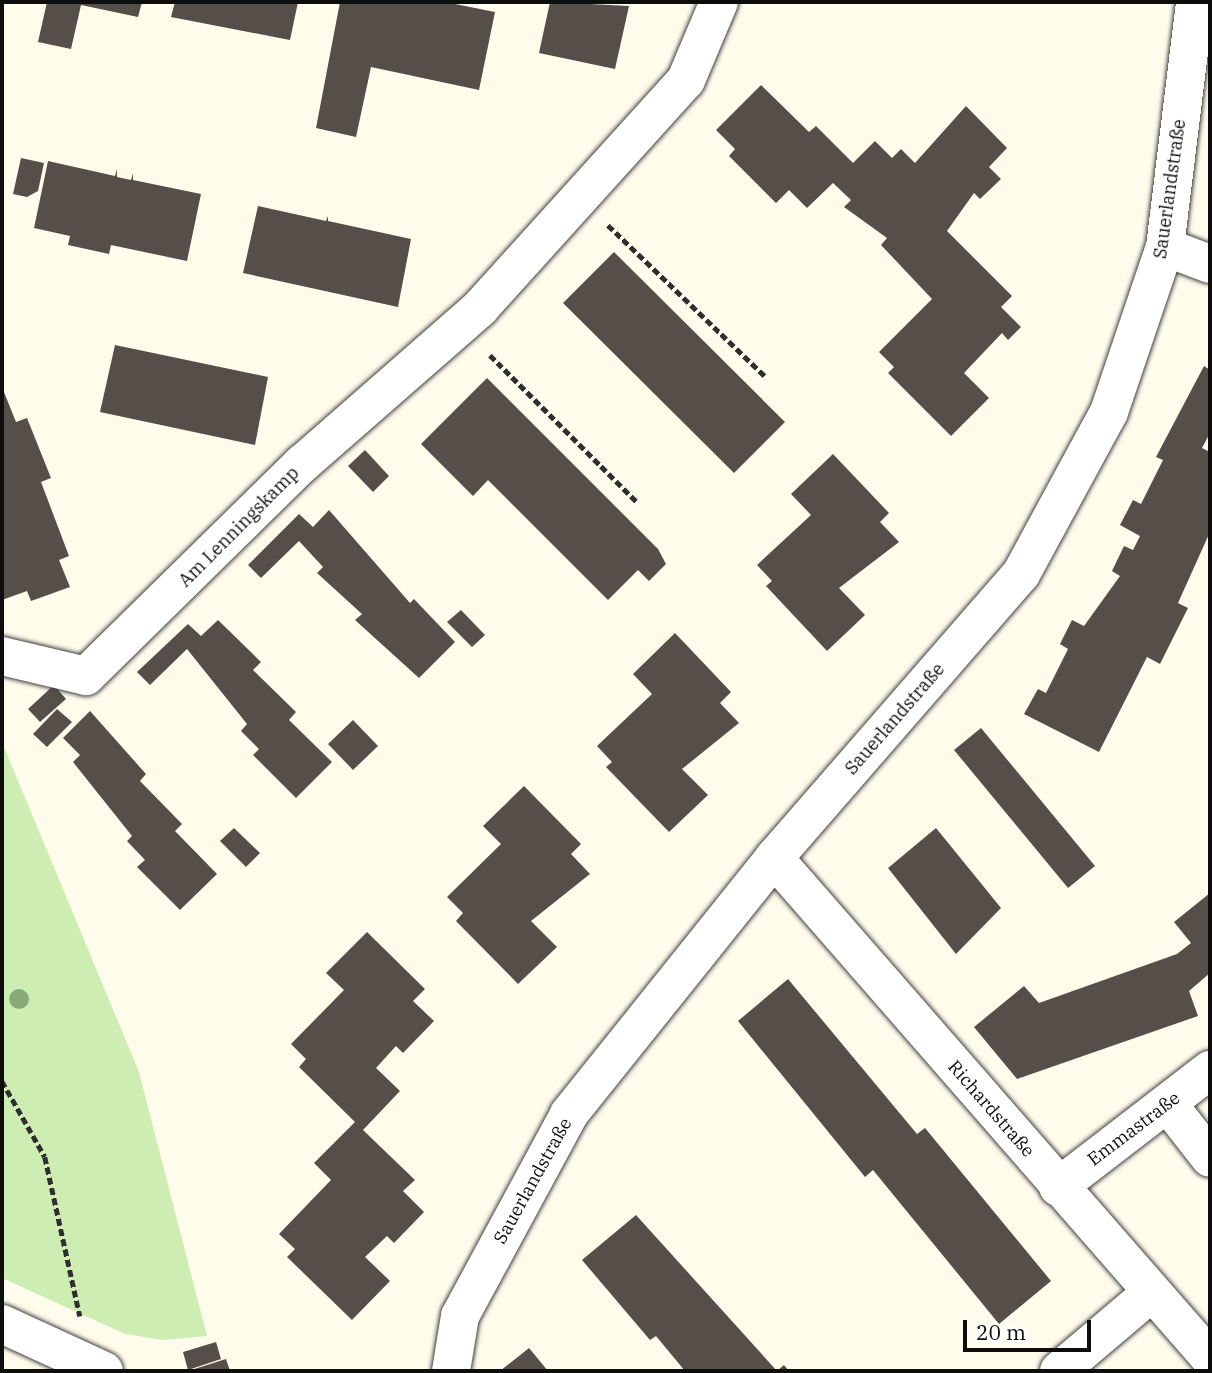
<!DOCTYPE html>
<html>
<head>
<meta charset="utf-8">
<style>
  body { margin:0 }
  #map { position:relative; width:1212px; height:1373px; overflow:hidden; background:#fffcec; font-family:"IBM Plex Serif",serif }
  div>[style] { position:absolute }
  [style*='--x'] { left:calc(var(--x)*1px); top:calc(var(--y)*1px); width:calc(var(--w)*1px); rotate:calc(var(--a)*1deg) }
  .green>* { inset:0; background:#ceedb2 }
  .building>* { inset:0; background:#564e48 }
  .path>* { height:4.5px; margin-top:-2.25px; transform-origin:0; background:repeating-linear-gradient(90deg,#2f2f2f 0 7px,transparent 0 10.5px) }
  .roads { filter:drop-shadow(0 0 2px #404040) drop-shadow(0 0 2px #404040) }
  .minor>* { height:38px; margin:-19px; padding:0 19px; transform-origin:19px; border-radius:19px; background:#fff }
  .trees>* { width:20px; height:20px; margin:-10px; border-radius:50%; background:#87ac77 }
  span { translate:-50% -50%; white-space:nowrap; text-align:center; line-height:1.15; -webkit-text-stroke:7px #fff; paint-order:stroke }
  .street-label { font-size:18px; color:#0d0d0d }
  .frame { position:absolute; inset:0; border:4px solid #0d0d0d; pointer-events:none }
  .scale { position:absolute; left:963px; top:1320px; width:128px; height:32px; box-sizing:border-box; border:4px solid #0d0d0d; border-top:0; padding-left:9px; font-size:21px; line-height:24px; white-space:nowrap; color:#0d0d0d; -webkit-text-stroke:5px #fff; paint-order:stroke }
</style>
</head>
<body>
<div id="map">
  <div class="green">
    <i style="clip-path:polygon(2px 742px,139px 1072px,207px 1336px,163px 1340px,125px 1334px,2px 1278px)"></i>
  </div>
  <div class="building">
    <i style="clip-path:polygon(47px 2px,142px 2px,138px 17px,81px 5px,71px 49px,38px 42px)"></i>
    <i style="clip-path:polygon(175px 2px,298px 2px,290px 40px,171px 17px)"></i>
    <i style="clip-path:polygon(340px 2px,445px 2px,495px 12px,479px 90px,371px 67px,356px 137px,316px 128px)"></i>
    <i style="clip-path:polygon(550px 2px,629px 6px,615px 69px,539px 53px)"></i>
    <i style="clip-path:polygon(761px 85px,809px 132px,816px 126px,853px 163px,875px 141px,892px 158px,901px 149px,915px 163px,966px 106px,1007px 148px,989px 167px,1001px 179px,980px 199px,974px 193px,947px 231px,1012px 296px,1001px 307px,1021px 327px,1008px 340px,1002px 333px,964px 373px,989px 398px,951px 436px,888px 373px,894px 367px,879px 352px,932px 299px,881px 245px,887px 238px,844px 207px,851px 200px,833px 183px,807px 208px,789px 190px,776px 203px,729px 156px,735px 149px,716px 130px)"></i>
    <i style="clip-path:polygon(21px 158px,44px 163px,38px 191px,27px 197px,13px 194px)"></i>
    <i style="clip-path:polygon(48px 161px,115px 176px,117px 169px,117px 177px,131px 180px,133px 173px,133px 180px,201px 194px,187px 261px,111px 245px,109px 254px,68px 245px,70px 236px,34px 228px)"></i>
    <i style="clip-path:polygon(258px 206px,326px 221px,328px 216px,328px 221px,411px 239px,398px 307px,243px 273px)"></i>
    <i style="clip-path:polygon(614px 252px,785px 422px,734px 473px,563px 303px)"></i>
    <i style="clip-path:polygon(115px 345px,268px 377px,255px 445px,100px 412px)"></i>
    <i style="clip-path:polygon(1204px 366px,1210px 370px,1210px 433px,1202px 448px,1210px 452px,1210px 532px,1178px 603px,1188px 608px,1160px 664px,1147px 657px,1099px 752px,1024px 714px,1038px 689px,1046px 693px,1068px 649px,1060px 644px,1072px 620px,1084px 626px,1120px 576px,1112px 571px,1124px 546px,1133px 550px,1140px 536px,1120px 525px,1133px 500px,1141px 504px,1163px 460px,1156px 457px)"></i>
    <i style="clip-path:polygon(487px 378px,658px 549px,666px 564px,649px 581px,638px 570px,608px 600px,488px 480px,473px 496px,421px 444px)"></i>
    <i style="clip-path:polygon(2px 387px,16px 422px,27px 418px,51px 478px,41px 482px,69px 556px,59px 560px,70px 587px,31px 601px,27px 591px,2px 600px)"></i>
    <i style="clip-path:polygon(365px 450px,389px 476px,373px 492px,348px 466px)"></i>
    <i style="clip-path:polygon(833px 454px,889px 513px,880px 522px,899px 542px,839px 588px,865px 615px,827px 651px,766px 586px,772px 581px,757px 565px,811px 515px,791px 494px)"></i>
    <i style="clip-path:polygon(329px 510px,410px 603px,414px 599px,455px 642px,419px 678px,355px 620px,362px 614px,317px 573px,323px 567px,299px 541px,261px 578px,248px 565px,299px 514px,313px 527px)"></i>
    <i style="clip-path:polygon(461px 610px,485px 635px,472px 647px,447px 622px)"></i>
    <i style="clip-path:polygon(218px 620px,261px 662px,253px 670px,296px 712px,289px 720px,332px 762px,296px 798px,253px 755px,259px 749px,241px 731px,247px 724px,187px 649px,150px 685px,137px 672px,188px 624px,201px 636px)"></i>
    <i style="clip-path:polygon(675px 633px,731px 692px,720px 703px,739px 723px,682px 769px,708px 795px,669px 832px,606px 767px,612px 762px,597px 746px,652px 694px,633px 674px)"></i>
    <i style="clip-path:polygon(54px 685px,66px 699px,40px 722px,28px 709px)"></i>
    <i style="clip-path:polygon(57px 709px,72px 722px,47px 747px,33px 734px)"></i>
    <i style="clip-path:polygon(90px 711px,146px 774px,140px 781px,182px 824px,175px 831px,217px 874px,180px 910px,137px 867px,145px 860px,127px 841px,132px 836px,73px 762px,80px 755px,63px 738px)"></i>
    <i style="clip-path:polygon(353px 720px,378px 746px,353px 770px,328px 744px)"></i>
    <i style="clip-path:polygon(981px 728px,1095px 866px,1068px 888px,954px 750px)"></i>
    <i style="clip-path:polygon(524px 786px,581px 844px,571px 854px,590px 874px,531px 921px,557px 947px,518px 984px,456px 921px,463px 913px,447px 897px,501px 844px,483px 826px)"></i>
    <i style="clip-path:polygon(234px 828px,260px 853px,246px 867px,220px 841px)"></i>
    <i style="clip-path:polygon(936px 828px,1001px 908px,956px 954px,888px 868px)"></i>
    <i style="clip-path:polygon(1210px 893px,1210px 973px,1189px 991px,1198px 1016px,1017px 1079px,974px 1027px,1024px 986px,1039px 1003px,1177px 954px,1191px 943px,1174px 922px)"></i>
    <i style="clip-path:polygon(367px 932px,425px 989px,413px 1001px,434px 1021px,403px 1053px,396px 1046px,376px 1068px,400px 1091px,363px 1130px,415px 1180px,403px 1191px,424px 1212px,394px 1243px,387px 1236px,365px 1257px,390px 1281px,352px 1320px,287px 1257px,295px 1249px,279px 1234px,331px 1180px,314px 1163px,355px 1122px,299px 1067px,306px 1059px,291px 1044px,344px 990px,326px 973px)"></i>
    <i style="clip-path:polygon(788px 979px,917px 1134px,925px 1128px,1051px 1281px,999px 1324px,873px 1170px,865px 1177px,738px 1021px)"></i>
    <i style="clip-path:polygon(636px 1215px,777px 1371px,784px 1365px,789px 1371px,685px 1371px,656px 1336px,650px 1340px,582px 1260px)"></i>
    <i style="clip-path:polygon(216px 1342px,221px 1359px,188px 1370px,183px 1352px)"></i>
    <i style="clip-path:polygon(529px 1348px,548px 1371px,500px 1371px)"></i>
    <i style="clip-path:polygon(226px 1359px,230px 1371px,188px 1371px)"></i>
  </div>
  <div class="path">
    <i style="--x:608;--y:225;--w:218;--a:43.9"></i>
    <i style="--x:490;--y:355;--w:208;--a:45"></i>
    <i style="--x:2;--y:1081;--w:87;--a:60.5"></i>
    <i style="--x:45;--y:1157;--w:163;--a:77.6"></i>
  </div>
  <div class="roads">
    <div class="minor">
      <i style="--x:1165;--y:247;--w:48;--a:20.7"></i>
      <i style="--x:2;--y:656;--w:86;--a:13.4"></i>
      <i style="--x:86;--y:676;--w:303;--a:-44.5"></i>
      <i style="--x:302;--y:464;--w:237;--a:-41.2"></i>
      <i style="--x:480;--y:308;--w:307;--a:-47.9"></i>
      <i style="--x:686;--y:80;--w:85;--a:-67.1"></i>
      <i style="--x:774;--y:858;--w:663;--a:48.91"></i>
      <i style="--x:1168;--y:1104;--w:68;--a:52.1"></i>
      <i style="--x:1058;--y:1187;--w:192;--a:-37.6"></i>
      <i style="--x:2;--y:1324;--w:112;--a:24.7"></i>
      <i style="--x:451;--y:1371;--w:56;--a:-80.7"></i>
      <i style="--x:460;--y:1316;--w:230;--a:-61.6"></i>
      <i style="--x:569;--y:1114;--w:328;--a:-51.3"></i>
      <i style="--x:774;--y:858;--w:376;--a:-49"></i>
      <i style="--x:1021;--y:574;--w:184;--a:-61.5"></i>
      <i style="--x:1109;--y:412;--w:174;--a:-71.3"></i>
      <i style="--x:1165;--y:247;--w:247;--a:-83"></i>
      <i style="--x:1059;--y:1371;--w:121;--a:-40.3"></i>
    </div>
  </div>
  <div class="trees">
    <i style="left:19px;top:999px"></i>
  </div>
  <div class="street-label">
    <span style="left:1170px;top:189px;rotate:-82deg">Sauerlandstraße</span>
    <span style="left:239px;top:527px;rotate:-45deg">Am Lenningskamp</span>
    <span style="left:895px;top:719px;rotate:-49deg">Sauerlandstraße</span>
    <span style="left:991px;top:1109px;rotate:49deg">Richardstraße</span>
    <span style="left:1134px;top:1129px;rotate:-37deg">Emmastraße</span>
    <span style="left:533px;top:1181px;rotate:-61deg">Sauerlandstraße</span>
  </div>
  <div class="frame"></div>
  <div class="scale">20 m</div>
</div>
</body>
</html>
